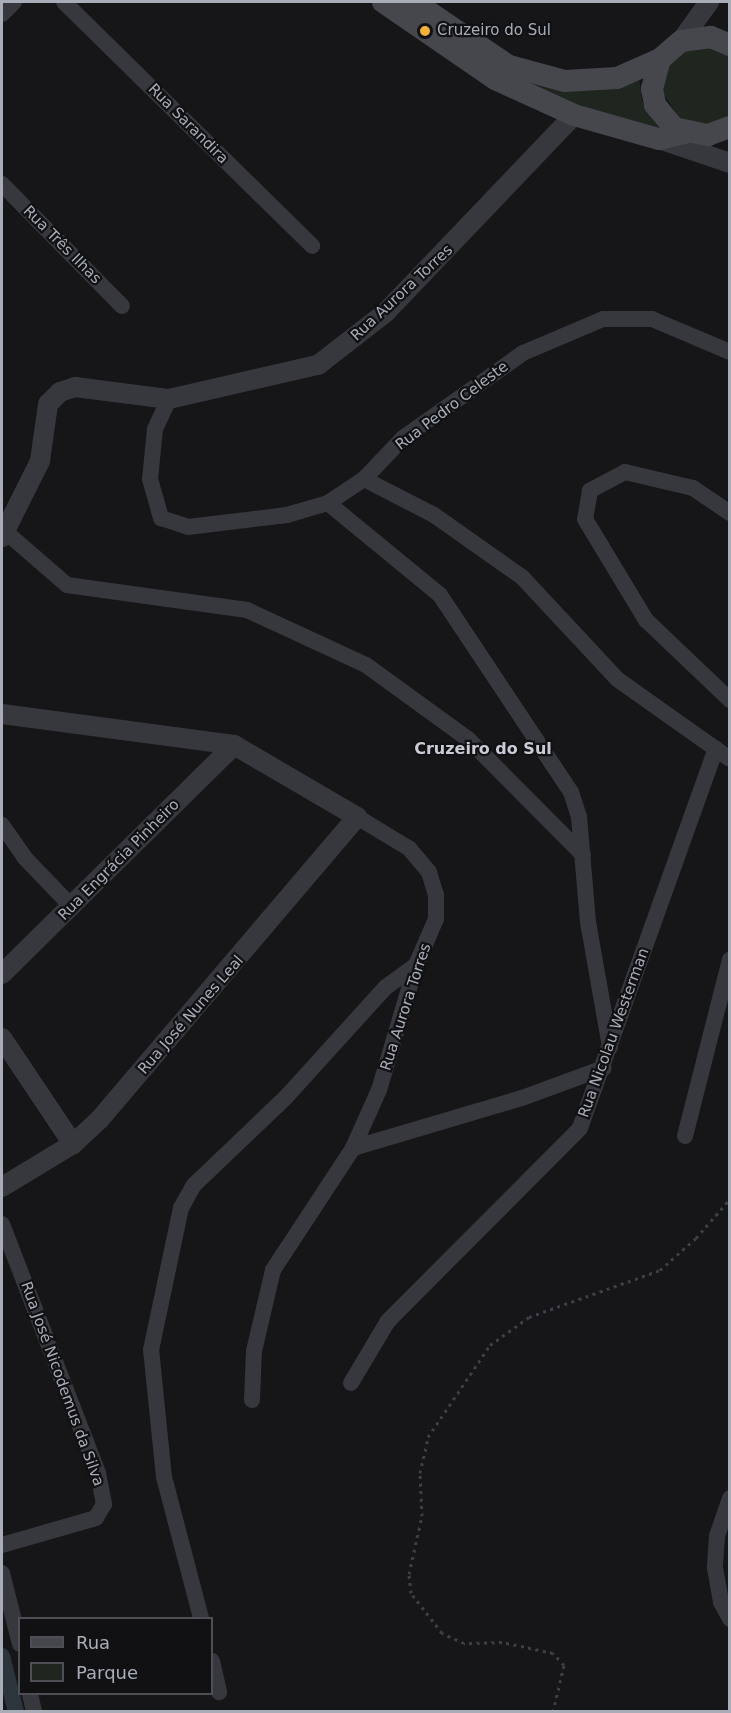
<!DOCTYPE html>
<html>
<head>
<meta charset="utf-8">
<style>
  body { margin:0 }
  #map { position:relative; width:731px; height:1713px; overflow:hidden; background:#161618; font-family:"DejaVu Sans",sans-serif }
  div>[style] { position:absolute }
  [style*='--x'] { left:calc(var(--x)*1px); top:calc(var(--y)*1px); width:calc(var(--w)*1px); rotate:calc(var(--a)*1deg) }
  .green>* { inset:0; background:#1e261f }
  .canal>* { height:16px; margin:-8px; padding:0 8px; transform-origin:8px; border-radius:8px; background:#2c353c }
  .path>* { height:3px; margin-top:-1.5px; transform-origin:0; background:repeating-linear-gradient(90deg,#3d3f44 0 3px,transparent 0 7.5px) }
  .minor>* { height:16px; margin:-8px; padding:0 8px; transform-origin:8px; border-radius:8px; background:#37383d }
  .tertiary>* { height:20px; margin:-10px; padding:0 10px; transform-origin:10px; border-radius:10px; background:#37383d }
  .secondary>* { height:22px; margin:-11px; padding:0 11px; transform-origin:11px; border-radius:11px; background:#45474d }
  .dots>* { width:16px; height:16px; translate:-50% -50%; box-sizing:border-box; border:3px solid #111113; border-radius:50% }
  span { translate:-50% -50%; white-space:nowrap; text-align:center; line-height:1.15; -webkit-text-stroke:4.5px #111113; paint-order:stroke }
  .poi-label { font-size:15px; color:#a8adb8 }
  .left { translate:0 -50%; text-align:left }
  .street-label { font-size:15px; color:#a8adb8 }
  .neighbourhood-label { font-size:16px; color:#c9ccd4; font-weight:700 }
  .frame { position:absolute; inset:0; border:3px solid #a8adb8; pointer-events:none }
  .legend { position:absolute; left:18px; top:1617px; width:195px; height:78px; box-sizing:border-box; background:#111113; border:2px solid #4d4f55; margin:0; padding:8px 10px; list-style:none; font-size:18px; color:#a8adb8 }
  .legend li { display:flex; align-items:center; gap:12px; height:30px }
  .legend b { width:30px; border:2px solid #4d4f55 }
</style>
</head>
<body>
<div id="map">
  <div class="green">
    <i style="clip-path:polygon(701px 43px,729px 53px,729px 116px,705px 126px,680px 118px,663px 94px,662px 80px,675px 55px)"></i>
    <i style="clip-path:polygon(507px 73px,639px 76px,642px 101px,660px 128px,572px 104px)"></i>
  </div>
  <div class="canal">
    <i style="--x:2;--y:1656;--w:58;--a:76"></i>
  </div>
  <div class="path">
    <i style="--x:553;--y:1712;--w:48;--a:-76.8"></i>
    <i style="--x:564;--y:1665;--w:16;--a:-133"></i>
    <i style="--x:553;--y:1653;--w:52;--a:-167.8"></i>
    <i style="--x:502;--y:1642;--w:38;--a:178"></i>
    <i style="--x:464;--y:1643;--w:24;--a:-156"></i>
    <i style="--x:442;--y:1633;--w:51;--a:-127.8"></i>
    <i style="--x:411;--y:1593;--w:19;--a:-96"></i>
    <i style="--x:409;--y:1574;--w:59;--a:-77.4"></i>
    <i style="--x:422;--y:1516;--w:43;--a:-92.7"></i>
    <i style="--x:420;--y:1473;--w:37;--a:-77"></i>
    <i style="--x:428;--y:1437;--w:111;--a:-56"></i>
    <i style="--x:490;--y:1345;--w:48;--a:-35.7"></i>
    <i style="--x:529;--y:1317;--w:139;--a:-19.7"></i>
    <i style="--x:660;--y:1270;--w:48;--a:-41.6"></i>
    <i style="--x:696;--y:1238;--w:52;--a:-48.9"></i>
  </div>
  <div class="minor">
    <i style="--x:64;--y:2;--w:348;--a:44.5"></i>
    <i style="--x:2;--y:14;--w:17;--a:-45"></i>
    <i style="--x:2;--y:184;--w:171;--a:45.5"></i>
    <i style="--x:169;--y:399;--w:33;--a:115"></i>
    <i style="--x:155;--y:429;--w:50;--a:95.7"></i>
    <i style="--x:150;--y:479;--w:41;--a:74.2"></i>
    <i style="--x:161;--y:518;--w:28;--a:18"></i>
    <i style="--x:188;--y:527;--w:100;--a:-6.9"></i>
    <i style="--x:287;--y:515;--w:43;--a:-16.3"></i>
    <i style="--x:328;--y:503;--w:43;--a:-33.7"></i>
    <i style="--x:364;--y:479;--w:57;--a:-46.4"></i>
    <i style="--x:403;--y:438;--w:147;--a:-35.3"></i>
    <i style="--x:523;--y:353;--w:87;--a:-23"></i>
    <i style="--x:603;--y:319;--w:49;--a:0"></i>
    <i style="--x:652;--y:319;--w:85;--a:22.9"></i>
    <i style="--x:364;--y:479;--w:79;--a:27.2"></i>
    <i style="--x:434;--y:515;--w:108;--a:35.2"></i>
    <i style="--x:522;--y:577;--w:139;--a:47"></i>
    <i style="--x:617;--y:679;--w:138;--a:35.3"></i>
    <i style="--x:328;--y:503;--w:145;--a:39.4"></i>
    <i style="--x:440;--y:595;--w:237;--a:56.4"></i>
    <i style="--x:571;--y:792;--w:26;--a:72"></i>
    <i style="--x:579;--y:817;--w:105;--a:85.1"></i>
    <i style="--x:588;--y:922;--w:127;--a:80"></i>
    <i style="--x:730;--y:513;--w:45;--a:-146"></i>
    <i style="--x:693;--y:488;--w:70;--a:-166.8"></i>
    <i style="--x:625;--y:472;--w:40;--a:152"></i>
    <i style="--x:590;--y:491;--w:28;--a:100"></i>
    <i style="--x:585;--y:519;--w:118;--a:58.9"></i>
    <i style="--x:646;--y:620;--w:116;--a:43.6"></i>
    <i style="--x:7;--y:533;--w:79;--a:40.9"></i>
    <i style="--x:67;--y:585;--w:182;--a:7.9"></i>
    <i style="--x:247;--y:610;--w:131;--a:24.8"></i>
    <i style="--x:366;--y:665;--w:126;--a:36"></i>
    <i style="--x:468;--y:739;--w:163;--a:45.2"></i>
    <i style="--x:2;--y:825;--w:39;--a:55"></i>
    <i style="--x:24;--y:857;--w:69;--a:46.2"></i>
    <i style="--x:685;--y:1136;--w:182;--a:-75.7"></i>
    <i style="--x:353;--y:1148;--w:176;--a:-16.5"></i>
    <i style="--x:522;--y:1098;--w:87;--a:-20.1"></i>
    <i style="--x:2;--y:1224;--w:267;--a:68.9"></i>
    <i style="--x:98;--y:1473;--w:32;--a:79"></i>
    <i style="--x:104;--y:1504;--w:16;--a:120"></i>
    <i style="--x:96;--y:1518;--w:98;--a:164"></i>
    <i style="--x:351;--y:1383;--w:72;--a:-59.2"></i>
    <i style="--x:388;--y:1321;--w:272;--a:-45.1"></i>
    <i style="--x:580;--y:1128;--w:403;--a:-70.3"></i>
    <i style="--x:252;--y:1400;--w:49;--a:-87.7"></i>
    <i style="--x:254;--y:1351;--w:83;--a:-76.8"></i>
    <i style="--x:273;--y:1270;--w:146;--a:-56.7"></i>
    <i style="--x:353;--y:1148;--w:64;--a:-65.9"></i>
    <i style="--x:379;--y:1090;--w:130;--a:-73.5"></i>
    <i style="--x:416;--y:965;--w:50;--a:-66.5"></i>
    <i style="--x:436;--y:919;--w:24;--a:-90"></i>
    <i style="--x:436;--y:895;--w:24;--a:-107"></i>
    <i style="--x:429;--y:872;--w:30;--a:-130"></i>
    <i style="--x:410;--y:849;--w:62;--a:-148.9"></i>
    <i style="--x:730;--y:1498;--w:40;--a:108.9"></i>
    <i style="--x:717;--y:1536;--w:32;--a:94"></i>
    <i style="--x:715;--y:1568;--w:35;--a:80"></i>
    <i style="--x:721;--y:1602;--w:19;--a:62"></i>
    <i style="--x:2;--y:1573;--w:73;--a:75.8"></i>
    <i style="--x:201;--y:1618;--w:146;--a:-104.7"></i>
    <i style="--x:164;--y:1477;--w:128;--a:-95.8"></i>
    <i style="--x:151;--y:1350;--w:145;--a:-78.1"></i>
    <i style="--x:181;--y:1208;--w:26;--a:-61"></i>
    <i style="--x:194;--y:1185;--w:129;--a:-43.7"></i>
    <i style="--x:287;--y:1096;--w:147;--a:-47.8"></i>
    <i style="--x:386;--y:987;--w:37;--a:-36"></i>
    <i style="--x:212;--y:1661;--w:32;--a:77"></i>
    <i style="--x:30;--y:1694;--w:18;--a:77"></i>
  </div>
  <div class="tertiary">
    <i style="--x:681;--y:41;--w:48;--a:-54.3"></i>
    <i style="--x:659;--y:139;--w:75;--a:18.7"></i>
    <i style="--x:2;--y:537;--w:85;--a:-63.4"></i>
    <i style="--x:40;--y:461;--w:58;--a:-82"></i>
    <i style="--x:48;--y:404;--w:17;--a:-45"></i>
    <i style="--x:60;--y:392;--w:16;--a:-18"></i>
    <i style="--x:75;--y:387;--w:95;--a:7.3"></i>
    <i style="--x:169;--y:399;--w:153;--a:-12.9"></i>
    <i style="--x:318;--y:365;--w:85;--a:-37.8"></i>
    <i style="--x:385;--y:313;--w:274;--a:-46.3"></i>
    <i style="--x:2;--y:714;--w:234;--a:7.6"></i>
    <i style="--x:234;--y:745;--w:143;--a:30.3"></i>
    <i style="--x:357;--y:817;--w:397;--a:130.4"></i>
    <i style="--x:100;--y:1119;--w:37;--a:137"></i>
    <i style="--x:73;--y:1144;--w:83;--a:148.8"></i>
    <i style="--x:2;--y:974;--w:326;--a:-44.6"></i>
    <i style="--x:2;--y:1038;--w:128;--a:56.2"></i>
  </div>
  <div class="secondary">
    <i style="--x:383;--y:2;--w:136;--a:34.5"></i>
    <i style="--x:495;--y:79;--w:87;--a:24.5"></i>
    <i style="--x:574;--y:115;--w:88;--a:15.8"></i>
    <i style="--x:659;--y:139;--w:26;--a:-13"></i>
    <i style="--x:414;--y:2;--w:115;--a:34"></i>
    <i style="--x:509;--y:66;--w:58;--a:15"></i>
    <i style="--x:565;--y:81;--w:52;--a:-3.3"></i>
    <i style="--x:617;--y:78;--w:47;--a:-23.8"></i>
    <i style="--x:730;--y:45;--w:21;--a:-157"></i>
    <i style="--x:711;--y:37;--w:30;--a:172"></i>
    <i style="--x:681;--y:41;--w:28;--a:139"></i>
    <i style="--x:660;--y:59;--w:31;--a:105"></i>
    <i style="--x:652;--y:89;--w:16;--a:79"></i>
    <i style="--x:655;--y:105;--w:30;--a:50"></i>
    <i style="--x:674;--y:128;--w:35;--a:12"></i>
    <i style="--x:708;--y:135;--w:23;--a:-20"></i>
  </div>
  <div class="dots">
    <i style="left:425px;top:31px;background:#f2b134"></i>
  </div>
  <div class="poi-label">
    <span class="left" style="left:437px;top:31px">Cruzeiro do Sul</span>
  </div>
  <div class="street-label">
    <span style="left:188px;top:124px;rotate:45deg">Rua Sarandira</span>
    <span style="left:62px;top:245px;rotate:45deg">Rua Três Ilhas</span>
    <span style="left:402px;top:293px;rotate:-43deg">Rua Aurora Torres</span>
    <span style="left:452px;top:406px;rotate:-37deg">Rua Pedro Celeste</span>
    <span style="left:119px;top:860px;rotate:-45deg">Rua Engrácia Pinheiro</span>
    <span style="left:406px;top:1007px;rotate:-72deg">Rua Aurora Torres</span>
    <span style="left:191px;top:1015px;rotate:-49deg">Rua José Nunes Leal</span>
    <span style="left:614px;top:1033px;rotate:-70deg">Rua Nicolau Westerman</span>
    <span style="left:62px;top:1384px;rotate:70deg">Rua José Nicodemus da Silva</span>
  </div>
  <div class="neighbourhood-label">
    <span style="left:483px;top:749px">Cruzeiro do Sul</span>
  </div>
  <div class="frame"></div>
  <ul class="legend">
  <li><b style="height:8px;background:#45474d"></b>Rua</li>
  <li><b style="height:16px;background:#1e261f"></b>Parque</li>
  </ul>
</div>
</body>
</html>
